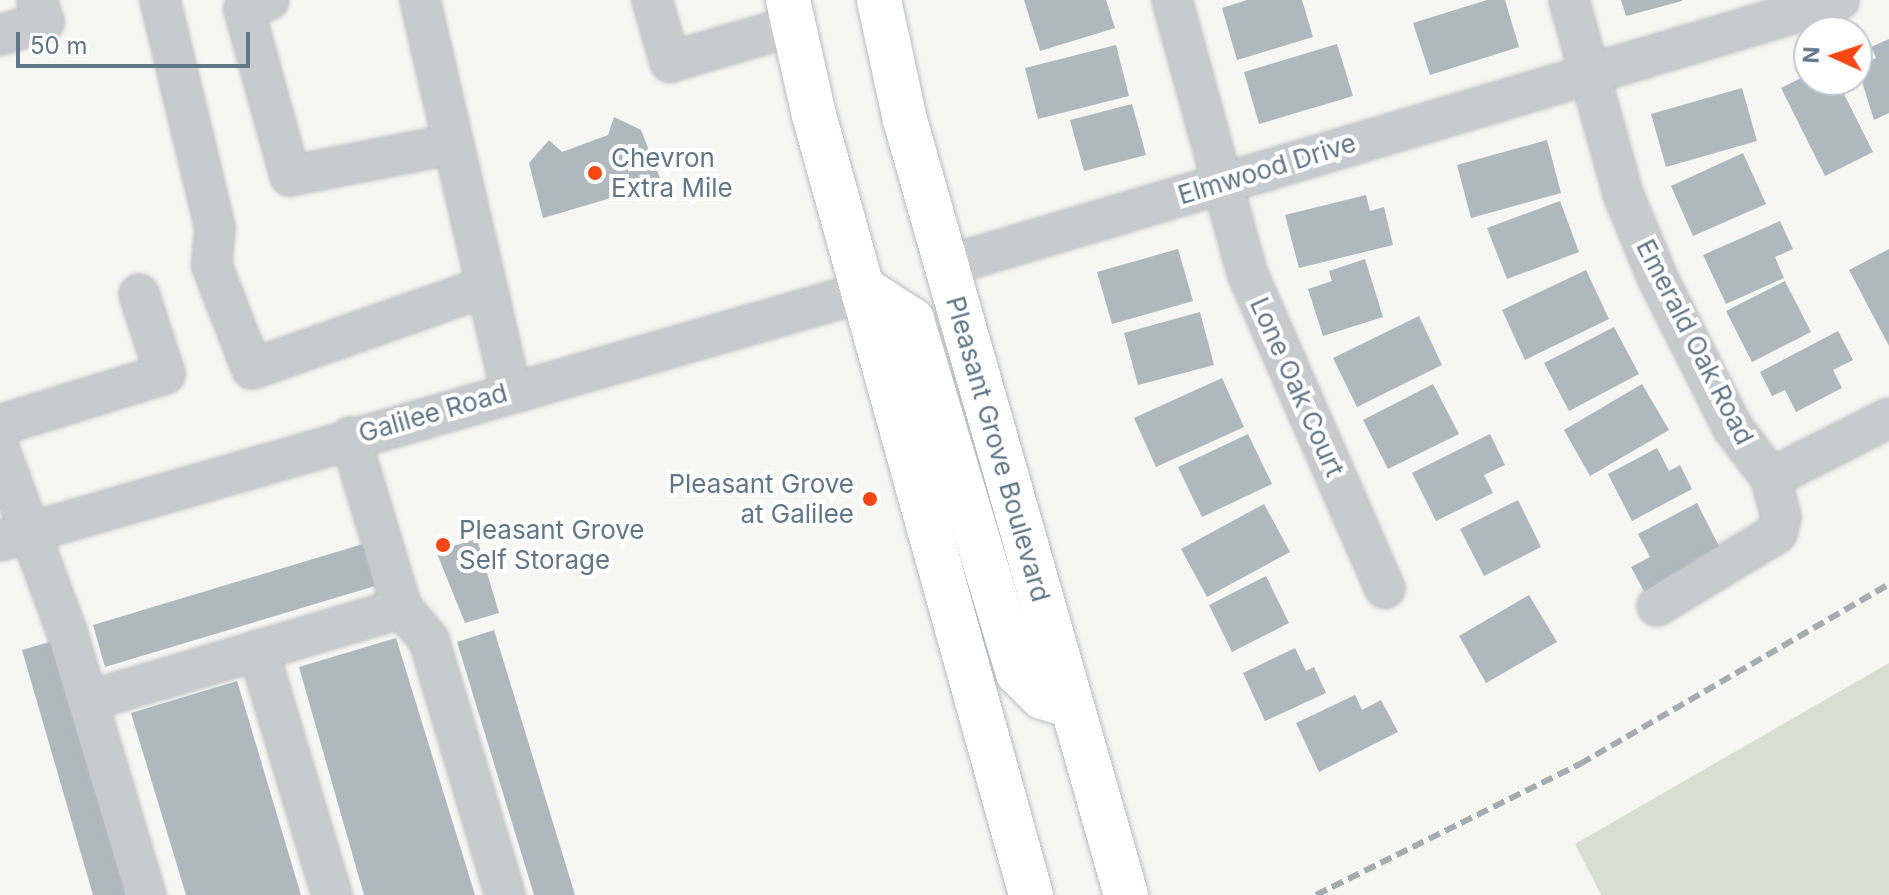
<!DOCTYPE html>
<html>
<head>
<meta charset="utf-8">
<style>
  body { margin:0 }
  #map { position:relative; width:1889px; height:895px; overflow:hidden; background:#f6f6f2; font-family:Inter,sans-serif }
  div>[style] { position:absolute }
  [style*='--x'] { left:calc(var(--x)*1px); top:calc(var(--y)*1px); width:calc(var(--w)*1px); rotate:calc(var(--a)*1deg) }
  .green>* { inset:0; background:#d7ded2 }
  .building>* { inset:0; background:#aeb8bd }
  .roads { filter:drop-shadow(0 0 2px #b8bcc0) drop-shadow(0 0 2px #b8bcc0) }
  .minor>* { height:38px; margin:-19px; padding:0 19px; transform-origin:19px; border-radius:19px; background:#c8cbce }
  .major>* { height:44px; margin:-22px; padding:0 22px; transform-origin:22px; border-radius:22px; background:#fff }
  .rail>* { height:6px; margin-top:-3px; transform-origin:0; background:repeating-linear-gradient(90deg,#a4abb1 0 12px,transparent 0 18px) }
  .dots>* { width:22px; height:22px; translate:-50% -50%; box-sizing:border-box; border:4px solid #fff; border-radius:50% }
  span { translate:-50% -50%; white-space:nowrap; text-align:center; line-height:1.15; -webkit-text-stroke:8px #fff; paint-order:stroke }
  .poi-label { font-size:26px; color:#617686 }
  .left { translate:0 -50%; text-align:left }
  .right { translate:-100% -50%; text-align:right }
  .street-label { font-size:26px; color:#617686 }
  .north { position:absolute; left:1793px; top:16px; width:80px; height:80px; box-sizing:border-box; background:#fff; border:2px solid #c0c8cf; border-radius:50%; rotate:273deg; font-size:22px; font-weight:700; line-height:32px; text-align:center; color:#617686 }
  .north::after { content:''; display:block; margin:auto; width:28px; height:36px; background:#f64612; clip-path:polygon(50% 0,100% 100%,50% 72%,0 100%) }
  .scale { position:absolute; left:16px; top:32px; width:234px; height:36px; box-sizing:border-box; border:4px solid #617686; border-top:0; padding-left:10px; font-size:24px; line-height:28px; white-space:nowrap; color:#617686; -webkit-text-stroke:6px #fff; paint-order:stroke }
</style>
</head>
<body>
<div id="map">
  <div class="green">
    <i style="clip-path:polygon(1889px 663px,1889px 895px,1601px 895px,1575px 844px)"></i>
  </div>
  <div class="building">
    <i style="clip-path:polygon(1024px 0,1106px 0,1115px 28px,1040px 51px)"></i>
    <i style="clip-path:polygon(1247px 0,1302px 0,1313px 37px,1237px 60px,1222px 8px)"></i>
    <i style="clip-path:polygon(1487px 0,1505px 0,1519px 47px,1430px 75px,1413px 23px)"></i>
    <i style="clip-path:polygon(1621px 0,1682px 0,1682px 1px,1626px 16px)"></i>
    <i style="clip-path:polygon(1889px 39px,1889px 113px,1874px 120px,1857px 66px,1876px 58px,1871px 47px)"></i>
    <i style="clip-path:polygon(1337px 44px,1353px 96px,1259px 124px,1244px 72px)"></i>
    <i style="clip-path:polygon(1116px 45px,1129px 96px,1038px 119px,1025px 68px)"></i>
    <i style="clip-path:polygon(1809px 74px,1809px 80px,1837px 80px,1873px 152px,1825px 176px,1781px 88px)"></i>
    <i style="clip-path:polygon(1742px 88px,1757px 141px,1666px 167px,1651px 114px)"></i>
    <i style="clip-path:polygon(1132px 104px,1146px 155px,1084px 171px,1070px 120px)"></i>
    <i style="clip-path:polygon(614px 117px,641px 130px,662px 183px,543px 218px,529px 163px,549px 140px,562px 152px,608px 135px)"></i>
    <i style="clip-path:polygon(1547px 140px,1561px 193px,1471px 218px,1457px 165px)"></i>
    <i style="clip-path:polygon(1743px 153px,1766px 204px,1693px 236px,1671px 186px)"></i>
    <i style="clip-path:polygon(1366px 195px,1370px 211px,1384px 207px,1393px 245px,1299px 268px,1285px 215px)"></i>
    <i style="clip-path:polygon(1560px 201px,1579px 252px,1507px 279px,1487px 228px)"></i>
    <i style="clip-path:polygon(1780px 221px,1793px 249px,1775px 257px,1784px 278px,1726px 304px,1703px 255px)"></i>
    <i style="clip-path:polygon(1178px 249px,1193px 301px,1112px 324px,1097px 272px)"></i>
    <i style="clip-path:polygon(1889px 249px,1889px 346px,1849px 270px)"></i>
    <i style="clip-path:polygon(1365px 259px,1383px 317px,1323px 336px,1308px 289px,1332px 281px,1329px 271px)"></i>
    <i style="clip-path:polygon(1586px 270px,1609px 319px,1525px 360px,1502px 310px)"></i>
    <i style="clip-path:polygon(1785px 281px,1811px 332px,1752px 362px,1726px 311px)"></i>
    <i style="clip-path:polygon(1200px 312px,1214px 365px,1138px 385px,1124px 333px)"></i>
    <i style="clip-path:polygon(1419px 316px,1442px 365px,1357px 407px,1333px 358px)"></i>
    <i style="clip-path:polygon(1614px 327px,1639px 374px,1569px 411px,1544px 363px)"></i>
    <i style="clip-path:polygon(1838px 331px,1853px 360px,1833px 370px,1842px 388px,1796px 412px,1785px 390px,1772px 396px,1760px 372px)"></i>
    <i style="clip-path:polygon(1222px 378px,1244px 427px,1156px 467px,1134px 418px)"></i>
    <i style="clip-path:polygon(1433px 384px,1459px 434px,1388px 469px,1363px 420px)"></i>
    <i style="clip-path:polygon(1642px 384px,1669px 430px,1590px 476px,1564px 430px)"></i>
    <i style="clip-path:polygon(1248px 434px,1272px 484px,1202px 517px,1178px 467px)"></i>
    <i style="clip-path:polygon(1490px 434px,1505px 465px,1484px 475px,1493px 493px,1436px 521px,1412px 473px)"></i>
    <i style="clip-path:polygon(1657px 448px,1669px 471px,1680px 465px,1692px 489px,1632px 521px,1608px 474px)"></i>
    <i style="clip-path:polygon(1518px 500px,1541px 547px,1484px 576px,1460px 529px)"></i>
    <i style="clip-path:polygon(1697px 503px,1723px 554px,1646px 595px,1631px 567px,1650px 557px,1638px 534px)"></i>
    <i style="clip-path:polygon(1264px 504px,1290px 552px,1207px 597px,1181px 549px)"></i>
    <i style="clip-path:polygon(477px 539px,499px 613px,465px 623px,436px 551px)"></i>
    <i style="clip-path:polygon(363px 544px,375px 586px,105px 667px,93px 625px)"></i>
    <i style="clip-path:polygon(1266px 576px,1289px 623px,1232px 652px,1209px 605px)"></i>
    <i style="clip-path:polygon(1529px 595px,1557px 642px,1486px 683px,1459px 636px)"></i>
    <i style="clip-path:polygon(494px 630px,575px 895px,534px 895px,457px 642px)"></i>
    <i style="clip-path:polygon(396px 638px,475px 895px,364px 895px,299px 667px)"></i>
    <i style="clip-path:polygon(53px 641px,126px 895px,93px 895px,22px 650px)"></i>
    <i style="clip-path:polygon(1295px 648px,1306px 671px,1314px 667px,1326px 693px,1265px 721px,1243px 673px)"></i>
    <i style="clip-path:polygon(237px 681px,301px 895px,186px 895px,131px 713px)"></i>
    <i style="clip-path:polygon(1355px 695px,1362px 710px,1381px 700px,1398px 732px,1319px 772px,1296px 723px)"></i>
  </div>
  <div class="roads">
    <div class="minor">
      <i style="--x:160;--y:0;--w:235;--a:76.4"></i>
      <i style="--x:215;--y:228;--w:38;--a:95"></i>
      <i style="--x:212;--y:266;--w:110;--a:68.8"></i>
      <i style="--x:252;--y:369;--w:247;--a:-19.4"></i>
      <i style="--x:269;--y:0;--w:27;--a:160"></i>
      <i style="--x:244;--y:9;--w:173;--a:74.6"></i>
      <i style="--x:290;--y:176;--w:166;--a:-11.1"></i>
      <i style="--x:420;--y:0;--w:400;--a:76.9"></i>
      <i style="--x:652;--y:0;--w:65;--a:73.8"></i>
      <i style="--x:670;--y:62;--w:128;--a:-16.3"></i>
      <i style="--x:1172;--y:0;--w:285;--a:74.6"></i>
      <i style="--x:1248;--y:275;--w:342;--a:66.4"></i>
      <i style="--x:1569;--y:0;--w:201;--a:74.4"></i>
      <i style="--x:1623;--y:194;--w:92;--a:67.6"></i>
      <i style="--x:1658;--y:279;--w:167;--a:63.3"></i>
      <i style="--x:1733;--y:428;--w:63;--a:52.8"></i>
      <i style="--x:1771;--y:478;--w:132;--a:-27"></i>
      <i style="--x:0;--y:35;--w:46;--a:-16.5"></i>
      <i style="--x:44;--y:22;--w:23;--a:-108"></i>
      <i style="--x:946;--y:266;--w:932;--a:-16.59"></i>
      <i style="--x:0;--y:425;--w:173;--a:-17.2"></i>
      <i style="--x:165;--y:374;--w:84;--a:-108"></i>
      <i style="--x:350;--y:437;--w:179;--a:73.1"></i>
      <i style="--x:402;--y:608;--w:42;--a:49.8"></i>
      <i style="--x:429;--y:640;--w:266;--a:73.4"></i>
      <i style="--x:0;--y:451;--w:190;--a:69.7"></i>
      <i style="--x:66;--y:629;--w:278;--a:73.3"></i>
      <i style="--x:0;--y:541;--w:902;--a:-16.08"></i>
      <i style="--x:1657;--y:606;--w:140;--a:-31.3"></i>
      <i style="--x:1777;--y:533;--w:16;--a:-76"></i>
      <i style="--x:1781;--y:517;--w:40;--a:-104.4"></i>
      <i style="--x:258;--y:650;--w:256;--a:73.2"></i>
      <i style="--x:88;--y:701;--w:327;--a:-16.5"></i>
    </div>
    <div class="major">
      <i style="--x:788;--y:0;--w:118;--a:77.3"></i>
      <i style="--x:814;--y:115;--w:810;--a:74.45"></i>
      <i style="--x:879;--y:0;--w:123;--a:77.8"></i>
      <i style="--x:905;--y:120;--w:806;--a:74.08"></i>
      <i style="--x:867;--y:291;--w:54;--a:32.8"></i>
      <i style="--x:912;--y:320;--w:369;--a:73.3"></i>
      <i style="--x:1018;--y:673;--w:34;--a:45"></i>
      <i style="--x:1042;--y:697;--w:30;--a:17"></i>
    </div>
  </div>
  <div class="rail">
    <i style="--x:1316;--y:895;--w:295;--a:-26.4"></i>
    <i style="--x:1580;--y:764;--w:358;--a:-30.2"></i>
  </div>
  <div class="dots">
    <i style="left:595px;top:173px;background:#f64612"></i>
    <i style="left:870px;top:499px;background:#f64612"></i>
    <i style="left:443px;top:545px;background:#f64612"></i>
  </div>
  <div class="poi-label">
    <span class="left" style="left:611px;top:173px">Chevron<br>Extra Mile</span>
    <span class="right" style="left:854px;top:499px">Pleasant Grove<br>at Galilee</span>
    <span class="left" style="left:459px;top:545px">Pleasant Grove<br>Self Storage</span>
  </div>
  <div class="street-label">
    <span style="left:1267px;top:169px;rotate:-17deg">Elmwood Drive</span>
    <span style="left:1695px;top:342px;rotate:63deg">Emerald Oak Road</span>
    <span style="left:1297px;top:387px;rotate:66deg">Lone Oak Court</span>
    <span style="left:433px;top:413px;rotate:-16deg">Galilee Road</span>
    <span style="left:998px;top:449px;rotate:74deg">Pleasant Grove Boulevard</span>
  </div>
  <div class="north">N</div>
  <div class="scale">50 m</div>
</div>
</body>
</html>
